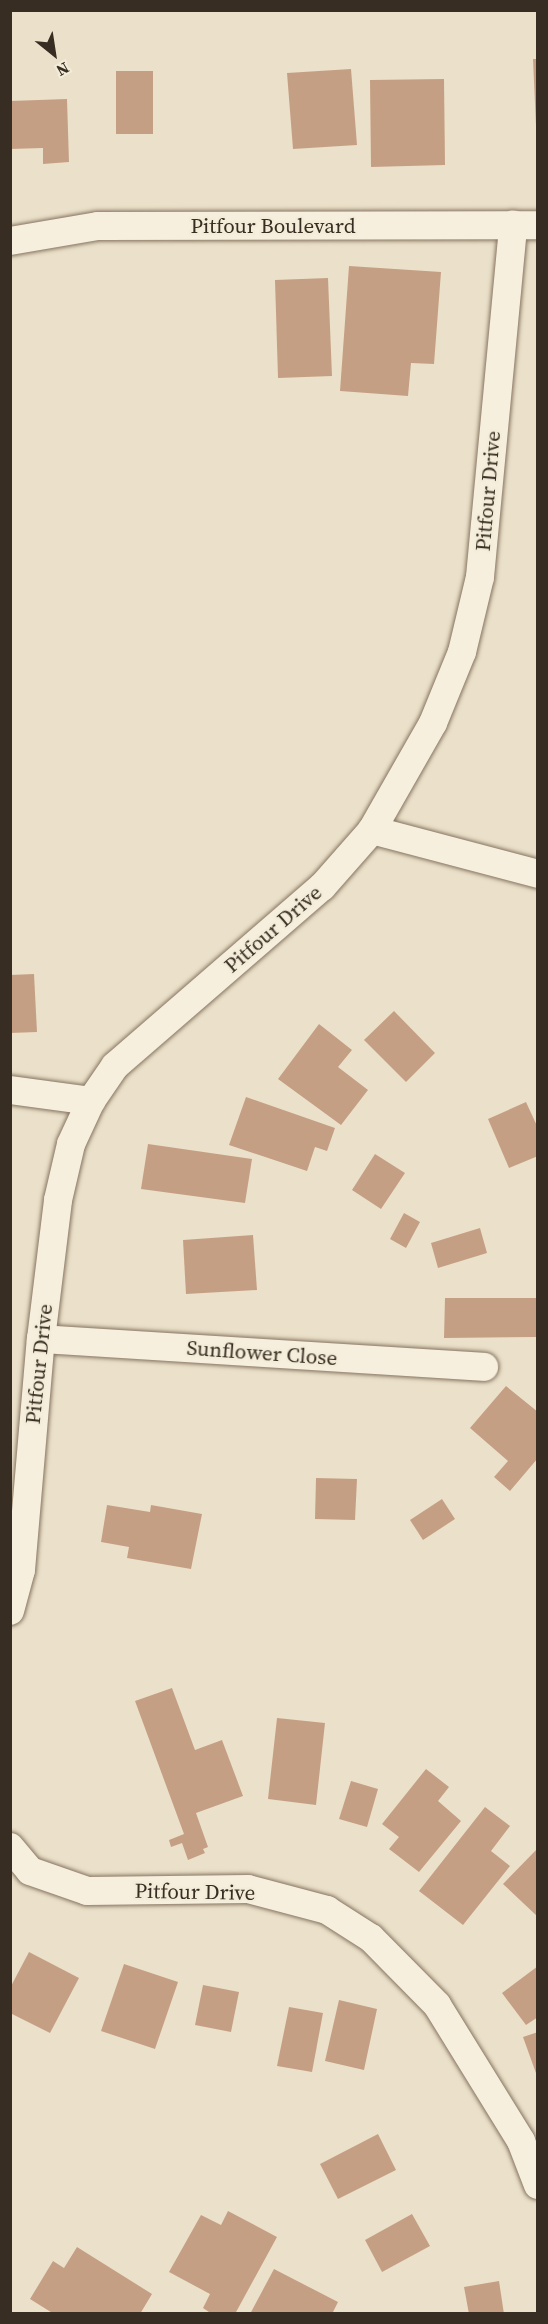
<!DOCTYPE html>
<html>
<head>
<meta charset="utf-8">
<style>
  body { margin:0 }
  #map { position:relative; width:548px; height:2324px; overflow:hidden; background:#ebe1ca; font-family:"Source Serif 4",serif }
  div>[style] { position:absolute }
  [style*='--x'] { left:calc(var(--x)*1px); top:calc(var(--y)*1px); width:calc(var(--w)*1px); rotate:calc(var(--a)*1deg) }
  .building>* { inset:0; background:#c59f84 }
  .roads { filter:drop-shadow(0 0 2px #867460) drop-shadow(0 0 2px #867460) }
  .minor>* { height:28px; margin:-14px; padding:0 14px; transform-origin:14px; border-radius:14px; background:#f6efdd }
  span { translate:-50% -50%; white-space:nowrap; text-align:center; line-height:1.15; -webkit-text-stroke:4.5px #f3ecd9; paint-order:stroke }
  .street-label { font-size:21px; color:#382d22 }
  .frame { position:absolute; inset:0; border:12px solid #382d22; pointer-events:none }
  .north { position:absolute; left:24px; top:24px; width:60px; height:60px; -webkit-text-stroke:4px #f3ecd9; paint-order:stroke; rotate:150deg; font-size:16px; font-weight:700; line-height:24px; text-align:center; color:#382d22 }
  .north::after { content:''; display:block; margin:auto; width:21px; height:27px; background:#382d22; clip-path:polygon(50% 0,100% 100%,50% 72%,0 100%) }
</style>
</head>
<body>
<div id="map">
  <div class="building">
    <i style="clip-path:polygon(533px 59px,538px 59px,538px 126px,536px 126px)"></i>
    <i style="clip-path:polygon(351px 69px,357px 145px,293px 149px,287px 73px)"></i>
    <i style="clip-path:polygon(116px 71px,153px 71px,153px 134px,116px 134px)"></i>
    <i style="clip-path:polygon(444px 79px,445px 165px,371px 167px,370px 80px)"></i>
    <i style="clip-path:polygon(67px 99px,69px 162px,43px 164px,43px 148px,10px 149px,10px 101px)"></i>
    <i style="clip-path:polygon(349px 266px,441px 272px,434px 364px,411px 363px,408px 396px,340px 391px)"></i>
    <i style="clip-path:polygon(328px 278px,332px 376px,278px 378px,275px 280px)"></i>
    <i style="clip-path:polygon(34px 974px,37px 1032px,10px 1033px,10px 975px)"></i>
    <i style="clip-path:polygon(394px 1011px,435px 1053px,406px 1082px,364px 1040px)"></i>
    <i style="clip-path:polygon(319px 1024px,352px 1050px,338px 1067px,368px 1090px,341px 1125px,278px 1079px)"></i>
    <i style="clip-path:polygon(246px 1097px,335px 1128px,327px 1151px,315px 1147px,307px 1171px,229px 1145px)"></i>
    <i style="clip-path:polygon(526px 1102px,538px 1128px,538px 1156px,509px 1168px,488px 1119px)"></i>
    <i style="clip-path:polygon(148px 1144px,252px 1159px,245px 1203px,141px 1189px)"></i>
    <i style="clip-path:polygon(375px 1154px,405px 1173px,381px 1209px,352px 1190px)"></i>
    <i style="clip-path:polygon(404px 1213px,420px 1222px,406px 1248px,390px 1239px)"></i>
    <i style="clip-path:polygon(480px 1228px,487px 1253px,438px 1268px,431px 1243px)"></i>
    <i style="clip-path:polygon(253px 1235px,257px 1290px,186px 1294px,183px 1240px)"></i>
    <i style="clip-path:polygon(445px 1298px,538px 1298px,537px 1337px,444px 1338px)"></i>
    <i style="clip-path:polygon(506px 1386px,538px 1412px,538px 1458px,510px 1491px,494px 1477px,508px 1461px,470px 1428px)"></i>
    <i style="clip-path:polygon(316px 1478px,357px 1479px,355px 1520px,315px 1519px)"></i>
    <i style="clip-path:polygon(442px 1499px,455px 1519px,423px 1540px,410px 1520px)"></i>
    <i style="clip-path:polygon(107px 1505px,150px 1512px,151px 1505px,202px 1514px,191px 1569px,127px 1558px,129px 1547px,101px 1542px)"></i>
    <i style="clip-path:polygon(172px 1688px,195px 1750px,222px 1740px,243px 1796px,196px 1813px,208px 1847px,203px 1849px,205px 1853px,188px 1860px,182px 1843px,171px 1847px,169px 1840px,184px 1834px,135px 1701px)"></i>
    <i style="clip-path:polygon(277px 1718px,325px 1723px,316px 1805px,268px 1799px)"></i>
    <i style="clip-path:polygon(426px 1769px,449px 1787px,438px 1801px,461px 1821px,419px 1872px,389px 1849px,399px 1837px,382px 1824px)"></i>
    <i style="clip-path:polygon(351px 1781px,378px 1789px,367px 1827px,339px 1819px)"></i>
    <i style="clip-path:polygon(485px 1807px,510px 1826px,491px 1851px,510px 1866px,463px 1925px,419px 1891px)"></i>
    <i style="clip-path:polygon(538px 1848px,538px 1917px,503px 1884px)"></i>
    <i style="clip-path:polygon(29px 1952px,79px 1978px,50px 2033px,10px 2013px,10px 1988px)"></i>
    <i style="clip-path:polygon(124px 1964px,178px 1982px,155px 2049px,101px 2031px)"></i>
    <i style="clip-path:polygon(538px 1966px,538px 2017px,526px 2025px,502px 1993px)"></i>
    <i style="clip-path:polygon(203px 1985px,239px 1992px,231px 2032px,195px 2025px)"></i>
    <i style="clip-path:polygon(339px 2000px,377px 2009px,364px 2070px,325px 2061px)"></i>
    <i style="clip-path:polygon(289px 2007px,323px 2013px,312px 2072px,277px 2066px)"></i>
    <i style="clip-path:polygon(538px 2032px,538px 2076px,537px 2076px,523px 2037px)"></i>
    <i style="clip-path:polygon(378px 2134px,396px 2170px,338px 2199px,320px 2164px)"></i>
    <i style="clip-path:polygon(228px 2211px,277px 2237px,235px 2314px,212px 2314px,203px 2308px,210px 2294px,169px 2272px,201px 2215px,221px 2225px)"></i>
    <i style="clip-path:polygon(412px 2214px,430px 2246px,382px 2272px,365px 2240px)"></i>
    <i style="clip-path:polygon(77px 2247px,152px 2294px,140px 2314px,54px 2314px,30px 2299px,53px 2261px,64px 2268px)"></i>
    <i style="clip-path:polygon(274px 2269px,338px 2302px,332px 2314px,250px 2314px)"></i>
    <i style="clip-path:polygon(499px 2281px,504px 2314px,469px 2314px,464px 2287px)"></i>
  </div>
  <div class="roads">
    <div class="minor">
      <i style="--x:10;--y:241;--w:89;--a:-9.7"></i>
      <i style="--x:98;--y:226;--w:440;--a:-0.1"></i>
      <i style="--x:372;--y:830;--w:172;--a:14.8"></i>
      <i style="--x:10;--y:1090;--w:82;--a:7.7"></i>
      <i style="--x:41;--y:1339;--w:444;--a:3.6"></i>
      <i style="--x:10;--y:1611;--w:42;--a:-75"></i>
      <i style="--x:21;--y:1570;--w:232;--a:-85.1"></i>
      <i style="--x:41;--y:1339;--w:140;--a:-83"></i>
      <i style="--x:58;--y:1200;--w:57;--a:-76.9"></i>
      <i style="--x:71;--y:1144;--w:47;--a:-65.1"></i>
      <i style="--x:91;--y:1101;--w:42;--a:-55.6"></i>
      <i style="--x:115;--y:1066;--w:274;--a:-40.9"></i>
      <i style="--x:322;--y:887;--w:76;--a:-48.7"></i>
      <i style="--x:372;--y:830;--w:123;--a:-60.3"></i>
      <i style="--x:433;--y:723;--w:77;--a:-67.8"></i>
      <i style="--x:462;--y:652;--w:77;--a:-76.5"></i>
      <i style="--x:480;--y:577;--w:354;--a:-84.6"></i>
      <i style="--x:10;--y:1847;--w:31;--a:50"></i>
      <i style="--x:30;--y:1871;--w:60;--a:19.3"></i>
      <i style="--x:87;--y:1891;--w:161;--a:-0.7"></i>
      <i style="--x:248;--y:1889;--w:82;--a:14.9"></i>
      <i style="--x:327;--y:1910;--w:52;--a:32.5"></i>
      <i style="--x:371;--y:1938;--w:94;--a:45.4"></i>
      <i style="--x:437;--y:2005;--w:160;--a:58.3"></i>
      <i style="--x:521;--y:2141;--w:47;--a:68.9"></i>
    </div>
  </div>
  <div class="street-label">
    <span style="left:273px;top:226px">Pitfour Boulevard</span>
    <span style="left:488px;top:491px;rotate:-85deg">Pitfour Drive</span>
    <span style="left:273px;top:929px;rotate:-41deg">Pitfour Drive</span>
    <span style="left:262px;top:1353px;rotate:4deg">Sunflower Close</span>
    <span style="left:39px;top:1364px;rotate:-84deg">Pitfour Drive</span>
    <span style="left:195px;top:1892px;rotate:1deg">Pitfour Drive</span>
  </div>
  <div class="frame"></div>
  <div class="north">N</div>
</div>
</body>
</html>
